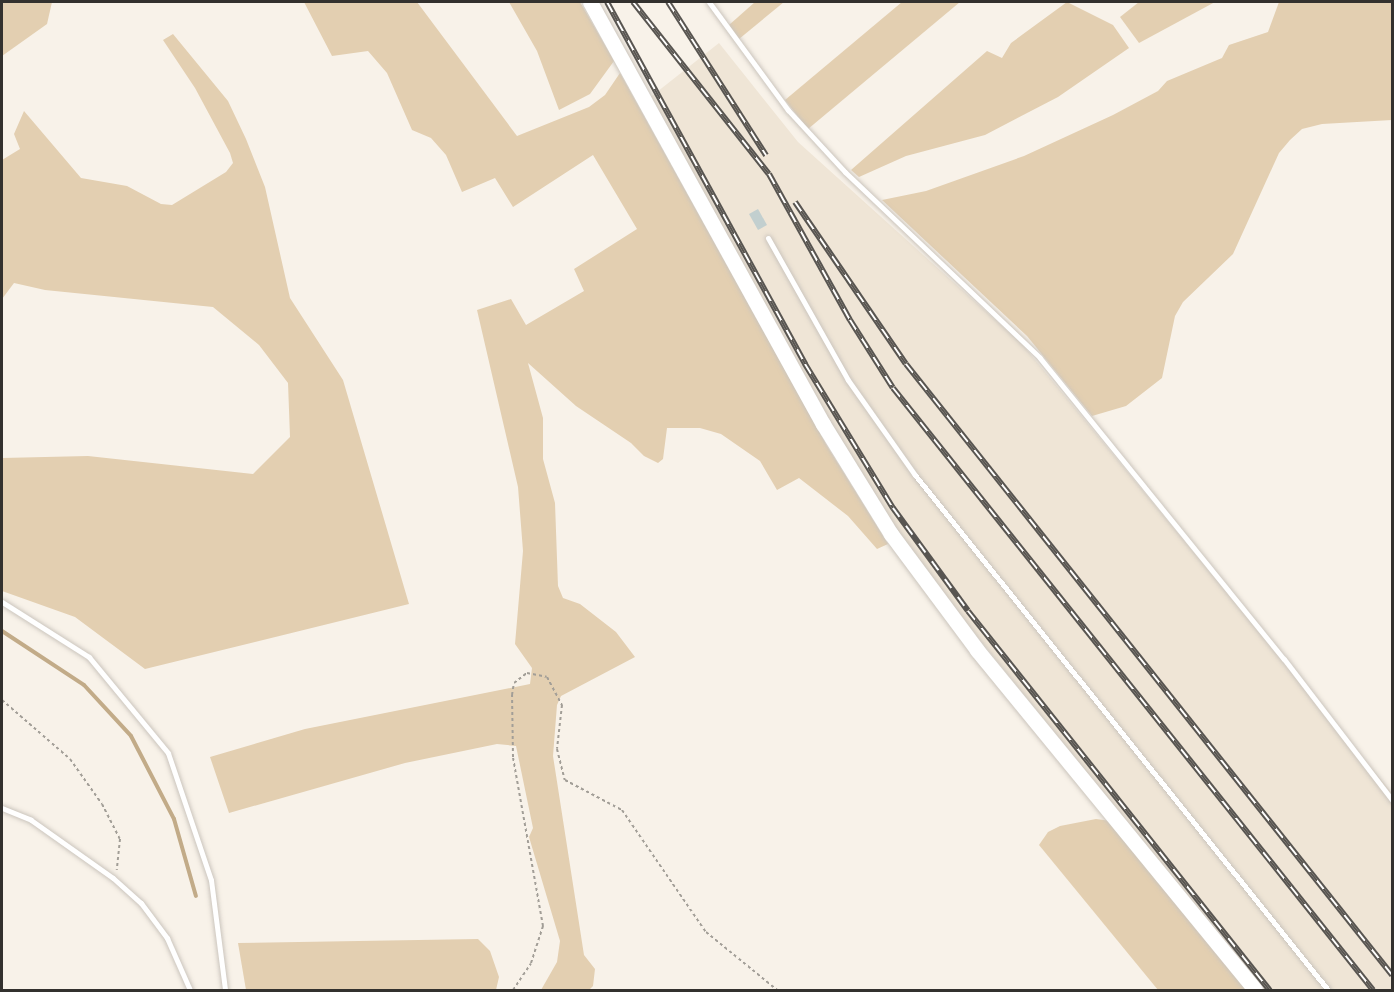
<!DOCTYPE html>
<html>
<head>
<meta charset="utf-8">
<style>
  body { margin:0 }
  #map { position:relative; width:1394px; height:992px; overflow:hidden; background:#f8f2e9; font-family:"DejaVu Sans",sans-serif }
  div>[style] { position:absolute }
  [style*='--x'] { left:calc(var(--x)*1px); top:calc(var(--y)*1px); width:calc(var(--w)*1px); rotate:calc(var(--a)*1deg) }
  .built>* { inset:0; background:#efe5d6 }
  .green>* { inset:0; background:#e3cfb1 }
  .stream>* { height:4px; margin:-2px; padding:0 2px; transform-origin:2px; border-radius:2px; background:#c2ab88 }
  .building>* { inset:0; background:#c2cfcf }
  .path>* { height:2px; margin-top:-1px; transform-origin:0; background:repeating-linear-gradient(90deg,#a29e97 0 3px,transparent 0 6px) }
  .roads { filter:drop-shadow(0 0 2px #cbc5bd) drop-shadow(0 0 2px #cbc5bd) }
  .service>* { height:5px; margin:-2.5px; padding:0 2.5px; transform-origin:2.5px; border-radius:2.5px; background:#fff }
  .secondary>* { height:15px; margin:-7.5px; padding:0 7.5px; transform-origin:7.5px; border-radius:7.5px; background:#fff }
  .rail>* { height:6px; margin-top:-3px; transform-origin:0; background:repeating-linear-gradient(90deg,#fff 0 11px,#585551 0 22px); box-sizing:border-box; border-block:2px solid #585551 }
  span { translate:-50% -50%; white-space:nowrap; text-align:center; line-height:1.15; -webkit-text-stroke:4.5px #fff; paint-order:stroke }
  .frame { position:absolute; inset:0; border:3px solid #33312e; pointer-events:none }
</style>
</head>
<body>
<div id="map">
  <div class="built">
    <i style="clip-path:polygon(719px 43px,798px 142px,1022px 344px,1392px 793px,1392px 990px,1261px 990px,920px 565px,843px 450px,648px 99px)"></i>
  </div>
  <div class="green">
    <i style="clip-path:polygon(2px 2px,52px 2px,47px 24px,2px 56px)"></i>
    <i style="clip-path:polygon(304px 2px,417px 2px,517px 136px,589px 107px,605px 95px,620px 73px,827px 446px,888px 544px,877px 549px,848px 516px,799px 478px,777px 490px,760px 461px,721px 434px,700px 428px,667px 428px,663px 459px,658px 463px,644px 456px,631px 443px,576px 406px,528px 363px,543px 418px,543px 459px,555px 503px,558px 586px,563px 598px,580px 604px,616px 632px,635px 657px,561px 696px,557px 705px,553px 756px,584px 955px,595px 969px,593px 986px,589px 990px,541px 990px,557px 962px,560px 941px,529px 837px,533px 828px,516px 746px,497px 744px,405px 763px,229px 813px,210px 757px,305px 729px,530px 684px,532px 668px,515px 644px,523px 551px,518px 487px,477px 310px,511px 299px,526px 325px,584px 291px,574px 269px,637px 229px,593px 155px,513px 207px,495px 178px,462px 192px,446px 155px,431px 138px,412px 130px,387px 73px,368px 51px,332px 56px)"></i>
    <i style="clip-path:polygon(509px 2px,580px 2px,614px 61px,590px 94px,559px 110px,537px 51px)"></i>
    <i style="clip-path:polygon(755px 2px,784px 2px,739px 39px,729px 25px)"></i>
    <i style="clip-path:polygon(902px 2px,960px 2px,808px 129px,785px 100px)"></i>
    <i style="clip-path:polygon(1067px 2px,1113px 25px,1129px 48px,1058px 97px,985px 135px,906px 156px,859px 177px,851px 170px,987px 51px,1002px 58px,1011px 43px)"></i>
    <i style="clip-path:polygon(1139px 2px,1215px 2px,1139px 43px,1120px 17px)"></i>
    <i style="clip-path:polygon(1279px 2px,1392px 2px,1392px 120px,1322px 124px,1302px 129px,1290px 140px,1279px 153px,1233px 254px,1183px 302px,1175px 316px,1162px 378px,1126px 406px,1092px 416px,1027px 336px,882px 200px,926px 191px,1024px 156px,1113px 115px,1158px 91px,1167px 81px,1222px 58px,1229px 45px,1268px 32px)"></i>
    <i style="clip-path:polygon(173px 34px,228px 101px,246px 139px,265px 187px,290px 298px,343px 380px,409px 604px,145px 669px,75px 617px,2px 591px,2px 458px,88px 456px,253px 474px,290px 437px,288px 383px,259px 345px,213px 307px,45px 290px,14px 283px,2px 299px,2px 160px,20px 149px,14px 134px,24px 111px,81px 178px,127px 186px,161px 204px,172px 205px,226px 172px,233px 163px,230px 153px,195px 88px,163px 40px)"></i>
    <i style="clip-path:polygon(1096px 819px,1111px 821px,1249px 990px,1158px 990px,1039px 845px,1048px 832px,1060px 826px)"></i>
    <i style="clip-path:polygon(478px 939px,490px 951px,499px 977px,496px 990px,246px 990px,238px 943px)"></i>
  </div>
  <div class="stream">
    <i style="--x:2;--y:631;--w:98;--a:33.4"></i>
    <i style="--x:84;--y:685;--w:69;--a:47.3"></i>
    <i style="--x:131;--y:736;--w:93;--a:62.6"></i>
    <i style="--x:174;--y:819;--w:80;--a:74.1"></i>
  </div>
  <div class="building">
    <i style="clip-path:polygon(758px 209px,767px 225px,758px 230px,749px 214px)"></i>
  </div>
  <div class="path">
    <i style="--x:2;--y:700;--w:90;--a:40.9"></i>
    <i style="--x:70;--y:759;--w:55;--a:54.6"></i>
    <i style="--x:102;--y:804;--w:39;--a:63"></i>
    <i style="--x:120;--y:839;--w:31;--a:96"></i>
    <i style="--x:513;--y:990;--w:32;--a:-56"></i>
    <i style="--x:531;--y:963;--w:39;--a:-72"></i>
    <i style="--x:543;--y:926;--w:172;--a:-100.1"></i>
    <i style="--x:513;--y:757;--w:62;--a:-90.9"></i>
    <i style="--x:512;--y:695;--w:12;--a:-81"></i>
    <i style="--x:514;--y:683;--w:16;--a:-38"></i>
    <i style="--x:527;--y:673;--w:20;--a:11"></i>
    <i style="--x:547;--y:677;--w:32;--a:62"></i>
    <i style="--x:562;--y:705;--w:44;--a:96.5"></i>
    <i style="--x:557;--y:749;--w:32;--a:76"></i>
    <i style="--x:565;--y:780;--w:64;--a:27.8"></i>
    <i style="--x:622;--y:810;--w:148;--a:55.5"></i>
    <i style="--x:706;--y:932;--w:92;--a:39.2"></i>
  </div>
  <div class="roads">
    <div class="service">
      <i style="--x:709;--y:2;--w:134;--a:53.8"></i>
      <i style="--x:788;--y:110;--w:84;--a:47.4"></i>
      <i style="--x:845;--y:172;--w:269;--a:43.6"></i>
      <i style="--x:1040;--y:358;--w:387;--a:51"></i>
      <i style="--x:1284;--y:659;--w:178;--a:52.5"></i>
      <i style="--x:768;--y:238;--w:163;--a:60.6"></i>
      <i style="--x:848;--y:380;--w:116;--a:54.8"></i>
      <i style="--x:915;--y:475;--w:660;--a:51.27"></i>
      <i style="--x:2;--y:602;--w:103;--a:32.3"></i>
      <i style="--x:89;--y:657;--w:124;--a:50.5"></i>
      <i style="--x:168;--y:753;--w:134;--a:71.3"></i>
      <i style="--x:211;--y:880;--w:111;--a:82.7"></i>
      <i style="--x:2;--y:808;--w:31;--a:22"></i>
      <i style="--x:31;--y:820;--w:100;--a:35.3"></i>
      <i style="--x:113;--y:878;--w:38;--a:42"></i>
      <i style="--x:141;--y:903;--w:44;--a:53.4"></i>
      <i style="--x:167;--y:938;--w:57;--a:66.1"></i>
    </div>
    <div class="secondary">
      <i style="--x:590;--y:2;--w:482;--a:61.1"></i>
      <i style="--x:823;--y:424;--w:129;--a:58.3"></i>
      <i style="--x:891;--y:534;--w:144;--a:53.4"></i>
      <i style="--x:977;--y:650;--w:439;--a:50.7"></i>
    </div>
  </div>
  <div class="rail">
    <i style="--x:607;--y:2;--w:413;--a:61.3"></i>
    <i style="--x:805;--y:364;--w:169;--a:58.6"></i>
    <i style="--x:893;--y:508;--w:127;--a:53.9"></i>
    <i style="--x:968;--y:611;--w:485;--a:51.5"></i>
    <i style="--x:633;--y:2;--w:219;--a:51.7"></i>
    <i style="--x:769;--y:174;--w:167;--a:61"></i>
    <i style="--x:850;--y:320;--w:80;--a:57.7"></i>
    <i style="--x:893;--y:388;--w:770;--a:51.43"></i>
    <i style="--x:668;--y:2;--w:182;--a:57.4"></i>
    <i style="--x:795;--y:202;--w:196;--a:55.6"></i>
    <i style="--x:906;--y:364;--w:781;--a:51.5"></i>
  </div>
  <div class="frame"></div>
</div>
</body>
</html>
